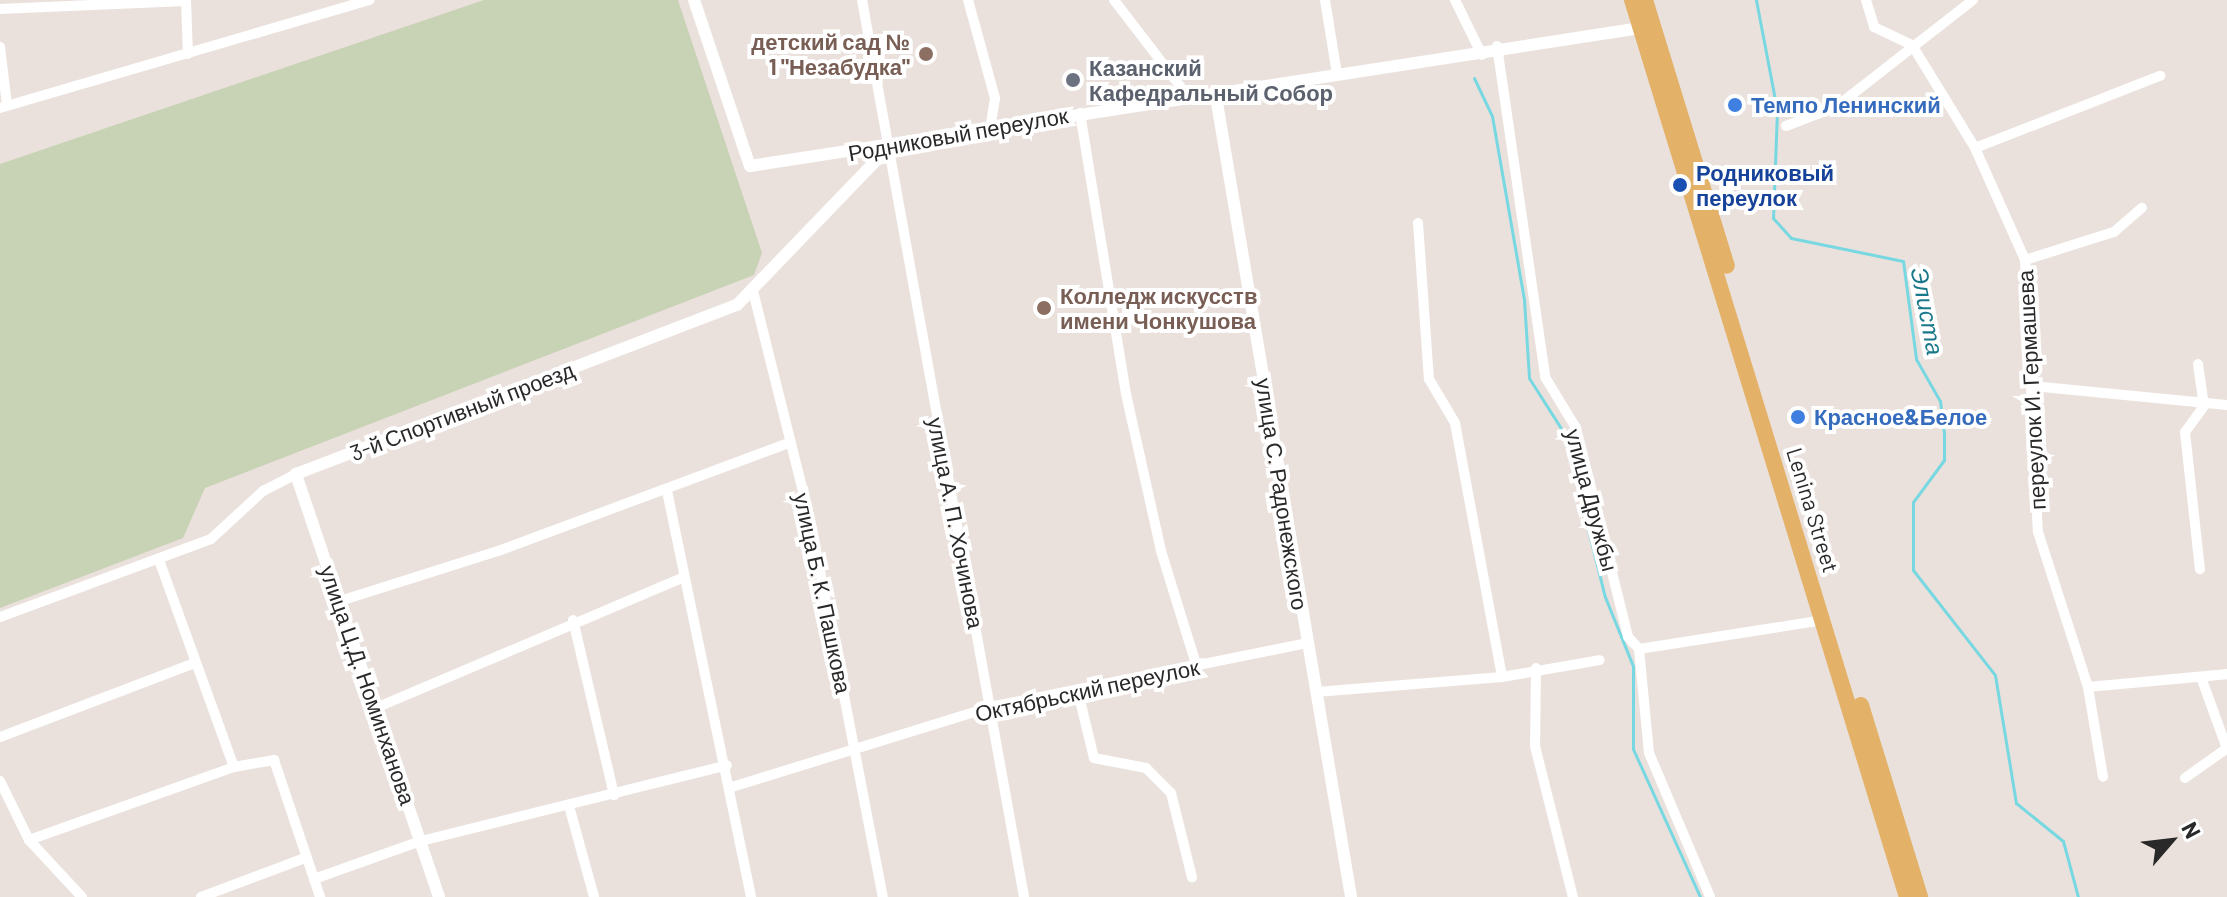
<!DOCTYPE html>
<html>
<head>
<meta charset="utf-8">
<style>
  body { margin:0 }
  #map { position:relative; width:2227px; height:897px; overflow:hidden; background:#eae1dc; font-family:Barlow,sans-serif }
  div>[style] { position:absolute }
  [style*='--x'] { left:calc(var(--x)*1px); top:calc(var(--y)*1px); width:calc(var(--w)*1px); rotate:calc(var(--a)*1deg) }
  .cemetery>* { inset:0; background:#c8d2b4 }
  .stream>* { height:3px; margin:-1.5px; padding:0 1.5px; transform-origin:1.5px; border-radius:1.5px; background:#78d8e2 }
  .minor>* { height:10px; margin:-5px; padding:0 5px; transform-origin:5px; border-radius:5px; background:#fff }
  .tertiary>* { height:12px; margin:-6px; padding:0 6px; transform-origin:6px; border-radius:6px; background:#fff }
  .primary>* { height:16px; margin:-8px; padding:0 8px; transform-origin:8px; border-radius:8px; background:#e3b168 }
  .dots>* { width:22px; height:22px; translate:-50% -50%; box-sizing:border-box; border:4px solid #fff; border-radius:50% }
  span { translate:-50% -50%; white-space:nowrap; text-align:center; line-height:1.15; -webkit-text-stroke:8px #fff; paint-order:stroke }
  .education-label { font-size:22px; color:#785e54; font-weight:700 }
  .right { translate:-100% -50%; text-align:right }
  .left { translate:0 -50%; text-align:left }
  .worship-label { font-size:22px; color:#5b616d; font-weight:700 }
  .shop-label { font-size:22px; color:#366cbe; font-weight:700 }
  .street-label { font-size:22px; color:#292929 }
  .transit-label { font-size:22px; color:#164399; font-weight:700 }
  .water-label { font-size:24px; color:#1a788b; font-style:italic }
  .north { position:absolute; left:2131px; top:801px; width:80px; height:80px; -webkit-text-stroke:6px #fff; paint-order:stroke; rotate:62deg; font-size:22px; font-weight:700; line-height:32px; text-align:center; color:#292929 }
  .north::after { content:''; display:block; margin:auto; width:28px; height:36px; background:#292929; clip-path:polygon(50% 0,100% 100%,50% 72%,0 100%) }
</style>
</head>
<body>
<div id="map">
  <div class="cemetery">
    <i style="clip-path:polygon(484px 0,678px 0,762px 253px,754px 275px,205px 488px,183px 538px,0 608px,0 164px)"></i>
  </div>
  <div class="stream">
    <i style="--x:1756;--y:0;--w:112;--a:79.2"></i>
    <i style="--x:1777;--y:110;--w:108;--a:92.1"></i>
    <i style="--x:1773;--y:218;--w:27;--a:48"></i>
    <i style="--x:1791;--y:238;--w:114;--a:11.6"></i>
    <i style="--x:1903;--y:261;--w:99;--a:82.4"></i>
    <i style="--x:1916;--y:359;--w:48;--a:60.3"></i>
    <i style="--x:1940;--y:401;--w:33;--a:83"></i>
    <i style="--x:1944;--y:434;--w:26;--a:90"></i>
    <i style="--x:1944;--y:460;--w:52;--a:126.4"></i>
    <i style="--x:1913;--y:502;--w:68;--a:90"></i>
    <i style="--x:1913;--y:570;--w:133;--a:52"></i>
    <i style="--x:1995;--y:675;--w:130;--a:80.7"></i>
    <i style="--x:2016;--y:803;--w:60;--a:39"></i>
    <i style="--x:2063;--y:841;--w:58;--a:75"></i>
    <i style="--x:1474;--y:78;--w:42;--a:64.7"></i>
    <i style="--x:1492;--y:116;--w:187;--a:80.1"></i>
    <i style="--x:1524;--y:300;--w:78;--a:86.3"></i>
    <i style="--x:1529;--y:378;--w:65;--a:57.5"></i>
    <i style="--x:1564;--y:433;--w:169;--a:76"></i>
    <i style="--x:1605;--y:597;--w:74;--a:67.9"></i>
    <i style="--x:1633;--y:666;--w:83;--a:90"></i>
    <i style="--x:1633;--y:749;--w:162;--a:65.6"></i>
  </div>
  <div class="minor">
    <i style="--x:186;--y:0;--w:54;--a:87.9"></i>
    <i style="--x:862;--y:0;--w:912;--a:79.76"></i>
    <i style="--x:968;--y:0;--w:102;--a:74.6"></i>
    <i style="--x:995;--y:98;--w:30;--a:99"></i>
    <i style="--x:1114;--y:0;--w:120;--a:52.5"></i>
    <i style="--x:1325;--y:0;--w:75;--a:80.8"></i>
    <i style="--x:1455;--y:0;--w:61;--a:63.9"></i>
    <i style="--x:1866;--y:0;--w:28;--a:73"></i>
    <i style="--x:1874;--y:27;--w:42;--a:25.3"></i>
    <i style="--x:1912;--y:45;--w:121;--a:58.5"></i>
    <i style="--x:1975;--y:148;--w:123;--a:65.9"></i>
    <i style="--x:2025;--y:260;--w:272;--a:87.3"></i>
    <i style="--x:2038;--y:532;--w:163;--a:72.1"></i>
    <i style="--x:2088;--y:687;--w:91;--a:80.5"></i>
    <i style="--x:0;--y:9;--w:186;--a:-2.5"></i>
    <i style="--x:1497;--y:46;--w:334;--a:81.7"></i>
    <i style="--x:1545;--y:377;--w:60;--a:58.7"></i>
    <i style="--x:1576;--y:428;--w:215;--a:76"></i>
    <i style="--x:1628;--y:637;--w:16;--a:47"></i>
    <i style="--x:1639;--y:649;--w:104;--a:84.5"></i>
    <i style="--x:1649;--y:753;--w:156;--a:67"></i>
    <i style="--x:0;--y:47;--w:58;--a:83.1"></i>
    <i style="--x:0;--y:108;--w:385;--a:-16.3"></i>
    <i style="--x:1080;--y:113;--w:285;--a:80.7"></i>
    <i style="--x:1126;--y:394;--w:161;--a:77.4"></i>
    <i style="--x:1161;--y:551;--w:121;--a:72.8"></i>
    <i style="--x:1786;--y:126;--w:53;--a:-20.8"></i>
    <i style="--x:1836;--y:107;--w:174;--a:-38"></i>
    <i style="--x:1975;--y:148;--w:199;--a:-21.3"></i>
    <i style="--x:1418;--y:223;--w:156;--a:86"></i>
    <i style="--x:1429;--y:379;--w:51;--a:59.4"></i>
    <i style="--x:1455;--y:423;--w:258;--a:79.5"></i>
    <i style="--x:2025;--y:260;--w:93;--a:-17.5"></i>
    <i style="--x:2114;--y:232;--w:37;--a:-41"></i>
    <i style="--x:753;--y:291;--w:235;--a:76"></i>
    <i style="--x:810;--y:519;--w:385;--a:79.1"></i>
    <i style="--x:2198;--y:364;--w:42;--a:81.9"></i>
    <i style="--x:2204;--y:406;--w:32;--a:126"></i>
    <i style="--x:2185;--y:432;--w:138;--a:83.8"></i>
    <i style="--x:2032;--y:386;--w:196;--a:5.6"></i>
    <i style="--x:667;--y:491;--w:415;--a:78.3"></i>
    <i style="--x:159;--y:560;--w:220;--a:70.1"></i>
    <i style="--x:234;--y:767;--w:41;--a:-9.9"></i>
    <i style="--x:274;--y:760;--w:145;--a:71.4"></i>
    <i style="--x:340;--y:601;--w:169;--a:-17.6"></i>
    <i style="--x:501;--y:550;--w:309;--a:-20.4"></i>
    <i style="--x:0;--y:617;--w:225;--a:-20.3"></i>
    <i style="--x:211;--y:539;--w:71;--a:-42.7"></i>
    <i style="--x:263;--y:491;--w:37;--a:-27"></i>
    <i style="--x:573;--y:620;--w:180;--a:76.8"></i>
    <i style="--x:1639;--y:649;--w:188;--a:-8.9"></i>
    <i style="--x:1536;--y:668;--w:78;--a:90.7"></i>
    <i style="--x:1535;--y:746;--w:156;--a:75.9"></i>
    <i style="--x:2201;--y:677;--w:77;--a:70.1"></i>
    <i style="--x:2088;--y:687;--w:140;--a:-5.3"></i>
    <i style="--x:1078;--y:692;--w:68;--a:76.4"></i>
    <i style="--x:1094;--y:758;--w:53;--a:10.9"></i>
    <i style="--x:1146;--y:768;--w:35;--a:45"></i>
    <i style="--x:1171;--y:793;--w:87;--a:76"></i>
    <i style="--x:1316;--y:692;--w:187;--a:-4.6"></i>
    <i style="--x:1502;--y:677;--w:99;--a:-9.8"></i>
    <i style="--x:378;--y:707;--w:333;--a:-23"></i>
    <i style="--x:0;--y:737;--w:209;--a:-20.8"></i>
    <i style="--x:2185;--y:778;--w:50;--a:-35.3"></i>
    <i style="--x:0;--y:781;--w:66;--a:63.8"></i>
    <i style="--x:29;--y:840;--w:78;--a:47.1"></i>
    <i style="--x:732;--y:787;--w:270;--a:-17.2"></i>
    <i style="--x:990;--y:707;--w:323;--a:-11.4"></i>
    <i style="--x:569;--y:806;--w:94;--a:74.6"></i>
    <i style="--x:29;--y:840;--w:218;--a:-19.6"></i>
    <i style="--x:314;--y:879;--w:114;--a:-19.6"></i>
    <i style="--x:421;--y:841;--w:315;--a:-13.9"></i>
    <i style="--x:201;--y:897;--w:111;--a:-20.6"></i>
  </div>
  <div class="tertiary">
    <i style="--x:694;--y:0;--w:175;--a:71.4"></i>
    <i style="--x:750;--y:166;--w:901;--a:-8.81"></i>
    <i style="--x:1215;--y:91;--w:817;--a:80.42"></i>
    <i style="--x:439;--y:897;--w:447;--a:-108.7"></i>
    <i style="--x:296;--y:474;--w:472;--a:-21"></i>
    <i style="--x:737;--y:305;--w:215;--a:-46.1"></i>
  </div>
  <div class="primary">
    <i style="--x:1632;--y:0;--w:938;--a:72.96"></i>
    <i style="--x:1645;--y:0;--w:278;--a:72.9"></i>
    <i style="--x:1861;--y:705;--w:201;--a:72.9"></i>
  </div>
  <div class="dots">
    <i style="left:926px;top:54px;background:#8d6e63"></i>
    <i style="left:1073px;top:80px;background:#6b7280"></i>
    <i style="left:1735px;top:105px;background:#3f7fe0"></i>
    <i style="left:1680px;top:185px;background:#1a4fb4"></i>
    <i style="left:1044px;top:308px;background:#8d6e63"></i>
    <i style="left:1798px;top:417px;background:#3f7fe0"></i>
  </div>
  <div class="education-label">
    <span class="right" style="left:910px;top:54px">детский сад №<br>1 "Незабудка"</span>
    <span class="left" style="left:1060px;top:308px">Колледж искусств<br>имени Чонкушова</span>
  </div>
  <div class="worship-label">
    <span class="left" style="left:1089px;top:80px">Казанский<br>Кафедральный Собор</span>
  </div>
  <div class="shop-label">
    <span class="left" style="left:1751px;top:105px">Темпо Ленинский</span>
    <span class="left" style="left:1814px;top:417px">Красное&amp;Белое</span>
  </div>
  <div class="street-label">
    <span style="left:958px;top:134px;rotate:-10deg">Родниковый переулок</span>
    <span style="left:2031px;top:390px;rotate:-93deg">переулок И. Гермашева</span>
    <span style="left:462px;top:411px;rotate:-21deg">3-й Спортивный проезд</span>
    <span style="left:1282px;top:494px;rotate:81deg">улица С. Радонежского</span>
    <span style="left:1592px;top:500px;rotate:75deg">улица Дружбы</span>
    <span style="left:1813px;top:510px;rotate:73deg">Lenina Street</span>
    <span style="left:956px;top:523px;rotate:79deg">улица А. П. Хочинова</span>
    <span style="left:823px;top:593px;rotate:78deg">улица Б. К. Пашкова</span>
    <span style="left:368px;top:685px;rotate:71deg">улица Ц.Д. Номинханова</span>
    <span style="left:1087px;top:690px;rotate:-12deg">Октябрьский переулок</span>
  </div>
  <div class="transit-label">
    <span class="left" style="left:1696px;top:185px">Родниковый<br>переулок</span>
  </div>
  <div class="water-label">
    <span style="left:1928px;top:311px;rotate:79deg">Элиста</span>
  </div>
  <div class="north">N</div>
</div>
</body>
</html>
